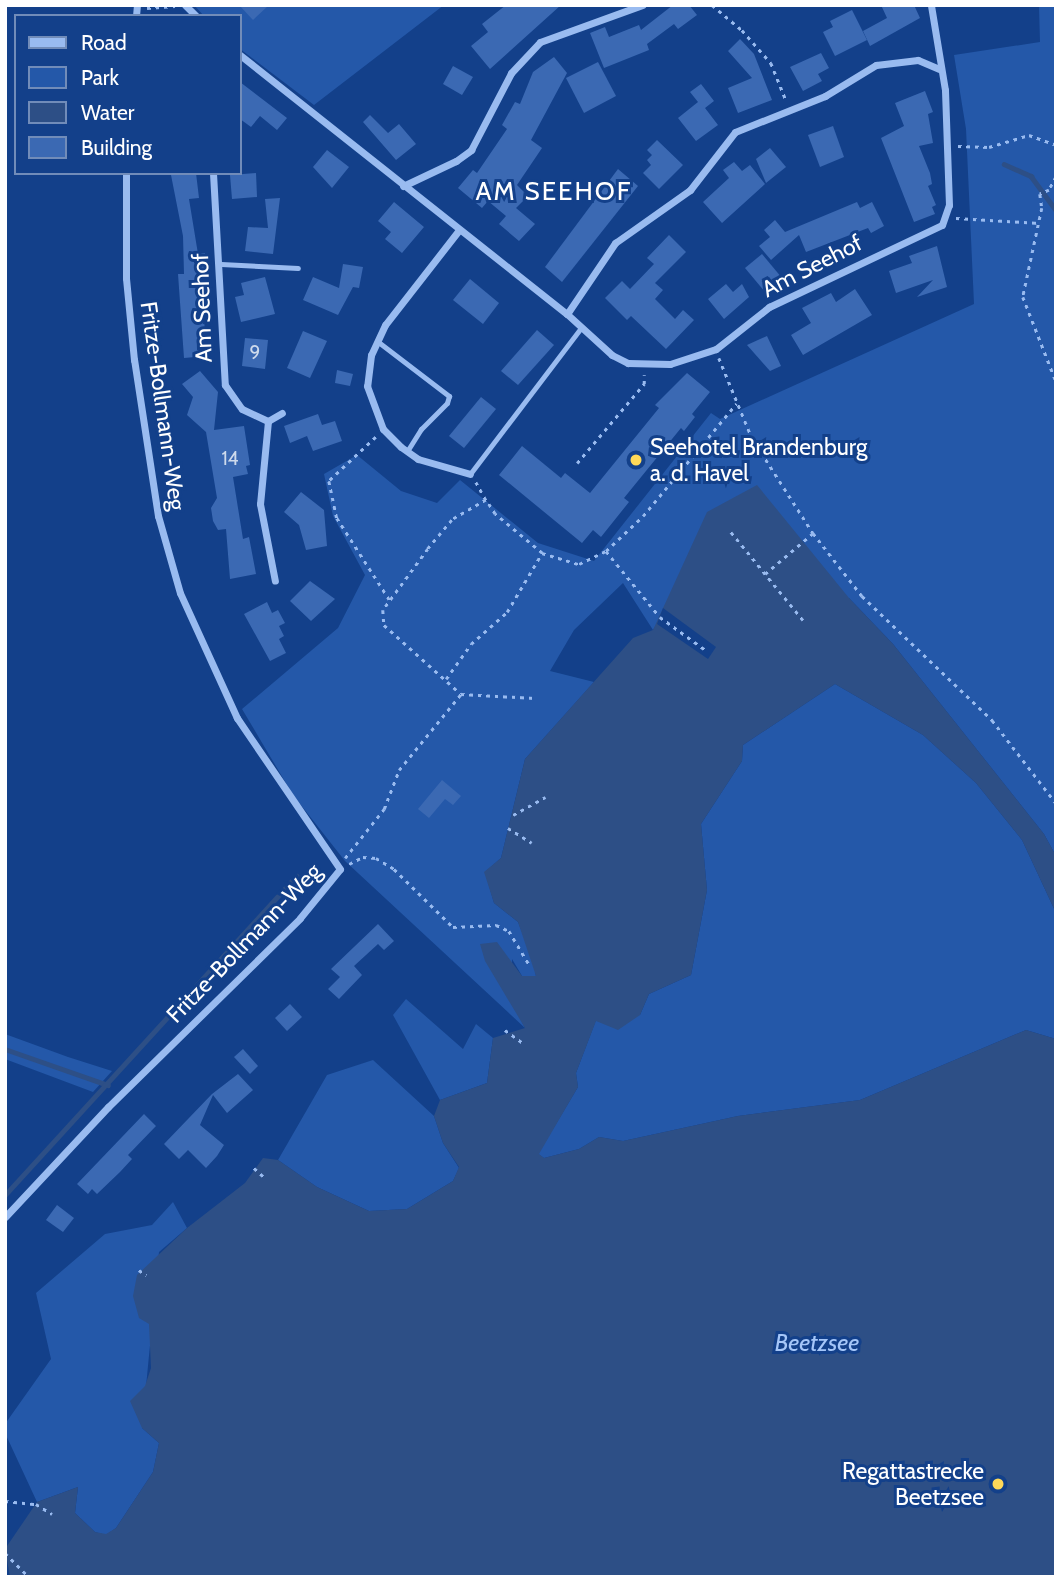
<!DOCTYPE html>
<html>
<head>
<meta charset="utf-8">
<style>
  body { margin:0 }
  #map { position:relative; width:1061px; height:1582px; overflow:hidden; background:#13408a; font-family:Cabin,sans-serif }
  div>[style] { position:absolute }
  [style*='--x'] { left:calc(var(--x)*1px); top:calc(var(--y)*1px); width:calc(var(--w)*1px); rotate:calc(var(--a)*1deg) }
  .green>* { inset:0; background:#2458a9 }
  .water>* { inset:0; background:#2d4f86 }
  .pier>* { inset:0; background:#13408a }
  .stream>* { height:4.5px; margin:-2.25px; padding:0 2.25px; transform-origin:2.25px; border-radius:2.25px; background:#2d4f86 }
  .building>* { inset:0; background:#3b69b3 }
  .path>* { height:2.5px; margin-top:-1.25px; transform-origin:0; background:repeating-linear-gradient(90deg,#99bbf0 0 3.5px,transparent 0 8.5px) }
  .service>* { height:5px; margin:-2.5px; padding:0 2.5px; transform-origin:2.5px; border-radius:2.5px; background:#99bbf0 }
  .minor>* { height:7px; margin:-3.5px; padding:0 3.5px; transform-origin:3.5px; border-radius:3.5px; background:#99bbf0 }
  .dots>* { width:19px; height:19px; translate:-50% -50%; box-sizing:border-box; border:4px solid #13408a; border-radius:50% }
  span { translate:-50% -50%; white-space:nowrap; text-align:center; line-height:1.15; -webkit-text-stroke:6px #13408a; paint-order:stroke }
  .number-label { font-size:19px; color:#cedaec }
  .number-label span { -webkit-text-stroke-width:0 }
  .street-label { font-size:23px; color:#fff }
  .poi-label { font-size:23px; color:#fff }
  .left { translate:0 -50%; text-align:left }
  .right { translate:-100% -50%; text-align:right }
  .water-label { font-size:24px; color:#a5c6f8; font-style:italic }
  .quarter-label { font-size:26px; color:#fff; letter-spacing:2px }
  .frame { position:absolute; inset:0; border:7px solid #fff; pointer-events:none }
  .legend { position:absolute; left:14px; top:14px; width:228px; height:161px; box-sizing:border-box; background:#13408a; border:2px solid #718cb9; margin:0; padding:9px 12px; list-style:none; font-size:21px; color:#fff }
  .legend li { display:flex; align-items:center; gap:14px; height:35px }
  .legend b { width:35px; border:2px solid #718cb9 }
</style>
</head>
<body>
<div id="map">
  <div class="green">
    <i style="clip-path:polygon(194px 5px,444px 5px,314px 105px,240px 49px,240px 16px,204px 16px)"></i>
    <i style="clip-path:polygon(1039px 5px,1056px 5px,1056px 856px,1044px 834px,893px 644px,849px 598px,657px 624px,653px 630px,623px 583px,574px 630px,550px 671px,594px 682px,525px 759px,501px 858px,485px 872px,494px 903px,518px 922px,534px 962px,536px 977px,522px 976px,512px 959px,511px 1000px,525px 1028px,345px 861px,293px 795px,242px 709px,338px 628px,365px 575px,333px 516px,324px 474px,357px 455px,401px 491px,437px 503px,460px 480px,538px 543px,594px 561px,711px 413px,720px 419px,974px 304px,966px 129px,954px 55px,1040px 42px)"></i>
    <i style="clip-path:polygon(835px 684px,923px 735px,976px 783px,1022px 840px,1056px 913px,1056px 1039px,1026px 1030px,860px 1100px,738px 1116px,623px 1141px,599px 1137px,579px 1149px,544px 1158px,538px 1154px,578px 1087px,576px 1073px,596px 1020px,640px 1015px,649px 994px,691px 975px,707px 890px,701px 824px,742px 761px,743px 745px)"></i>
    <i style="clip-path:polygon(406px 999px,463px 1049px,476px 1024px,493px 1038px,487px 1083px,440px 1100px,393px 1015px)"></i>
    <i style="clip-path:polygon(5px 1034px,68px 1057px,112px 1071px,93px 1092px,5px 1059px)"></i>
    <i style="clip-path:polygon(373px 1060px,434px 1116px,443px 1143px,459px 1168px,453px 1181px,407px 1209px,369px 1211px,317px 1187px,278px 1160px,327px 1075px)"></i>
    <i style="clip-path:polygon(173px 1202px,187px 1228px,159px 1252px,142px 1428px,159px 1443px,153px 1472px,116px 1528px,106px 1535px,95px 1532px,75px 1513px,78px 1487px,37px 1502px,5px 1433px,5px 1424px,51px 1359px,36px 1293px,105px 1234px,152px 1225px)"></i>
  </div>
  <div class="water">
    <i style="clip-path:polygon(757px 485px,849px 598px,893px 644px,1044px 834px,1056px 856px,1056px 913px,1022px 840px,976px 783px,923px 735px,835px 684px,743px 745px,742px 761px,701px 824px,707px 890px,691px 975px,649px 994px,640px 1015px,618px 1030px,596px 1021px,576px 1073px,578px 1087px,539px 1154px,544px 1158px,579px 1149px,599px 1137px,623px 1141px,738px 1116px,860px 1100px,1026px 1030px,1056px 1039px,1056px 1577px,10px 1577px,5px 1549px,37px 1502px,78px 1487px,75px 1513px,95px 1532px,106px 1534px,116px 1528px,153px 1472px,159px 1443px,142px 1428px,130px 1401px,145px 1386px,151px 1368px,149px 1324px,139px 1318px,133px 1296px,137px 1275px,187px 1228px,245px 1183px,263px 1158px,278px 1160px,317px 1187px,369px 1211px,407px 1209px,453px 1181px,459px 1167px,443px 1143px,434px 1116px,440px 1100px,487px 1083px,493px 1038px,525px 1028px,485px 961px,480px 944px,497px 942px,522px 976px,536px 976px,518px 922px,494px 903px,484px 872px,501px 858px,525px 759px,633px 638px,653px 630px,707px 512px)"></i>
  </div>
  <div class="pier">
    <i style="clip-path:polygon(663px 608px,716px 647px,708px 659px,657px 624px)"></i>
  </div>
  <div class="stream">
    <i style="--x:1004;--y:164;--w:30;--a:24"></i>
    <i style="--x:1031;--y:176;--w:42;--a:53.7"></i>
    <i style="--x:5;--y:1049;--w:109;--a:19.3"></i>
    <i style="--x:5;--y:1195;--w:432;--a:-47.6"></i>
  </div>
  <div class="building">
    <i style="clip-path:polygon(239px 5px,269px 5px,253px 20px)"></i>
    <i style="clip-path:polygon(506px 5px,561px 5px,490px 69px,471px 46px,488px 32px,482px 24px)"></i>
    <i style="clip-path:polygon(673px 5px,689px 5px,697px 15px,678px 29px,674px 24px,647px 44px,649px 50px,604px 68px,590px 33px,605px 27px,609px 37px,639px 25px,641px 30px)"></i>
    <i style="clip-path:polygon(881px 5px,914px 5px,920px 18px,870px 46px,863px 31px,887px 18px)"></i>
    <i style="clip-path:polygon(852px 10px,867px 40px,835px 56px,823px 32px,833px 27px,830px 21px)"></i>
    <i style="clip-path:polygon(740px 39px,754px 54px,772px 100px,738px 113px,728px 88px,752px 78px,728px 51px)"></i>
    <i style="clip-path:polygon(821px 53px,829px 68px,818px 74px,822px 81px,803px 91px,790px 67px)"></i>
    <i style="clip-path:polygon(554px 57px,567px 73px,531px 140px,542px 148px,517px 185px,528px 196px,516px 208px,535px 224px,519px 241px,499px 224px,506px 216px,488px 201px,482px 208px,458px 188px,473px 170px,477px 173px,507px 129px,502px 125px,515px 102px,520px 104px,533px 72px)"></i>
    <i style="clip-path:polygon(598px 62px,616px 96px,584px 113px,566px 78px)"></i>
    <i style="clip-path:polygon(453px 66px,473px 77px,462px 95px,443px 84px)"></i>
    <i style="clip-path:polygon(240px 82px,287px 118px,277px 130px,260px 116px,251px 127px,240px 119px)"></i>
    <i style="clip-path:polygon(701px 84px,714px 101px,705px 108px,718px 125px,696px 141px,678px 118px,698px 102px,690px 92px)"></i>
    <i style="clip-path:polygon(925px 91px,933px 112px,928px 114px,933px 143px,919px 146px,930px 173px,932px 184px,928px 186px,936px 205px,932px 207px,935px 214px,914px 222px,881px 138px,904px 126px,895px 103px)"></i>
    <i style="clip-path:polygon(370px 115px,388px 133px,399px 124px,416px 144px,396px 160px,363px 122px)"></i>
    <i style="clip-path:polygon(833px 126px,844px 157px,820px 167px,808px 135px)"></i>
    <i style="clip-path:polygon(657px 140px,683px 165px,659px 189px,643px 173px,651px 165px,647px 160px,652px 155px,647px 150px)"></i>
    <i style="clip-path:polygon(770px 148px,786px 167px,766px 183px,756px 159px)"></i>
    <i style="clip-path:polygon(327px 150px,349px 167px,332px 188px,313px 167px)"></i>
    <i style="clip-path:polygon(734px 162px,742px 171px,750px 165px,765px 184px,722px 223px,703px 202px,729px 178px,723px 170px)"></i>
    <i style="clip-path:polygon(618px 169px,638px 186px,562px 282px,545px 267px)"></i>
    <i style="clip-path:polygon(196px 173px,199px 198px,189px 199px,198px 254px,205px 253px,208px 286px,201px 286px,205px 331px,197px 334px,205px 334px,207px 356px,184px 358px,178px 274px,184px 274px,183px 236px,171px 175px)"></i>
    <i style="clip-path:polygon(256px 173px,257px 197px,232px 199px,230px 175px)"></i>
    <i style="clip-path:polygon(280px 198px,273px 254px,245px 251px,248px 227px,268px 228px,265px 199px)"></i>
    <i style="clip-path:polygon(394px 202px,424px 227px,402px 253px,385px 239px,391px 232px,378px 221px)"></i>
    <i style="clip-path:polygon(857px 202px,860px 208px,872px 202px,884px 226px,871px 233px,868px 228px,806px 252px,799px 235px,771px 260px,759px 246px,770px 237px,764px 230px,775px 220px,785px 232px)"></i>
    <i style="clip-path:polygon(669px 235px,686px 252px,655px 283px,663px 290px,655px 299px,675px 319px,683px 310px,694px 320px,666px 349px,631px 316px,627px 320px,605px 298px,622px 281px,630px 289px,654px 264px,647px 258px)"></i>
    <i style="clip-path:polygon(937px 246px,947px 287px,917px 297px,933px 280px,896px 293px,889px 271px,912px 263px,909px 256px)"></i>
    <i style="clip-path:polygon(762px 254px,782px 278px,765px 292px,745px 268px)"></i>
    <i style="clip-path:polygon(343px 264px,363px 267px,359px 288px,353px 287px,338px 315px,303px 300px,313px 277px,339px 288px)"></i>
    <i style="clip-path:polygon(265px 277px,275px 314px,241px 322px,235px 297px,244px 295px,241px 283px)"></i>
    <i style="clip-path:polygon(470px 279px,499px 303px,483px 324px,453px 300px)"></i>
    <i style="clip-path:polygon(726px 284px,733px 292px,742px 284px,749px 297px,724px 319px,708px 299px)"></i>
    <i style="clip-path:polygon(855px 289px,872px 315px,803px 355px,791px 335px,811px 323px,802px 308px,831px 293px,836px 302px)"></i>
    <i style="clip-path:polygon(537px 330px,554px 345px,518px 385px,501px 371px)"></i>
    <i style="clip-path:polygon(303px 331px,327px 341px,310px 378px,287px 368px)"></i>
    <i style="clip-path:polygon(767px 336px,781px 366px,770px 371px,747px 345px)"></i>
    <i style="clip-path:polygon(245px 338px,268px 340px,265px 369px,242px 366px)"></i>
    <i style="clip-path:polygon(337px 370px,353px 374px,350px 386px,335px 383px)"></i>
    <i style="clip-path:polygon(200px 371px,218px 392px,214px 430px,244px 426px,250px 465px,246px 466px,248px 474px,233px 477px,243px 539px,249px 537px,256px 574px,230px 579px,226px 529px,218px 530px,213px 521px,211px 508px,217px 498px,206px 432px,187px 415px,193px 397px,182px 384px)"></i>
    <i style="clip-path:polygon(687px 373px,710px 392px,692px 414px,695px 417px,684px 431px,681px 428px,624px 498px,629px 502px,601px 537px,593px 530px,582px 543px,499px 475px,522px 446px,561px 478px,565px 473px,590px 493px,659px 408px,655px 405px)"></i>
    <i style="clip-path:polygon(481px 397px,496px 409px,464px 448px,449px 436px)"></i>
    <i style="clip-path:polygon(318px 414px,322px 425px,335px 421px,342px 441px,313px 451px,307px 436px,290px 443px,284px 426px)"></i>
    <i style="clip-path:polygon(301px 492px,324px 510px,327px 546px,306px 550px,299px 525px,284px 512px)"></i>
    <i style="clip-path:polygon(310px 581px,335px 599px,311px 621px,290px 601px)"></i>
    <i style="clip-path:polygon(267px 602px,272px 613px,278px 610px,285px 623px,279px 626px,284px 636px,279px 639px,286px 653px,270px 661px,244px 614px)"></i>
    <i style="clip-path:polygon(442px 780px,461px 796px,453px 805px,445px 799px,429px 818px,418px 809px)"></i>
    <i style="clip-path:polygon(378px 924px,394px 941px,384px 950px,378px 944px,354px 966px,362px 975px,339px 999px,328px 989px,340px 977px,331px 969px)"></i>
    <i style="clip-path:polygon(290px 1004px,302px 1017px,287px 1031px,275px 1018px)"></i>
    <i style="clip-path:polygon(243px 1049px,258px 1066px,250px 1074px,234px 1057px)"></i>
    <i style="clip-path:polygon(238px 1074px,253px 1090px,227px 1113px,213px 1095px,200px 1125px,224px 1145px,217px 1156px,206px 1168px,188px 1150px,179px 1159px,164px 1144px,212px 1094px)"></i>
    <i style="clip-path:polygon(144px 1114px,156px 1126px,128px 1155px,132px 1159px,120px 1172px,97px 1194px,92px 1189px,88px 1194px,77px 1184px)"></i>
    <i style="clip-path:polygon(57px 1205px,74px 1218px,63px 1232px,46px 1220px)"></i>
  </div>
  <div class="path">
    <i style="--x:712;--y:5;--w:39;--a:40"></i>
    <i style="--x:742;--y:30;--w:44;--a:48.7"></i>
    <i style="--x:771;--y:63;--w:40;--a:68"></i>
    <i style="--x:147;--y:8;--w:28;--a:-4"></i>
    <i style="--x:958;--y:146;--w:31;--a:2"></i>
    <i style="--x:989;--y:147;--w:42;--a:-16.7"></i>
    <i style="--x:1029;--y:135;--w:29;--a:20"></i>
    <i style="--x:1056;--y:177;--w:15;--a:118"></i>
    <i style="--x:1049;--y:190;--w:10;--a:156"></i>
    <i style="--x:1040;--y:194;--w:14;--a:82"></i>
    <i style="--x:1042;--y:208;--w:91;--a:102.1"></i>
    <i style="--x:1023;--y:297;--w:90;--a:68.6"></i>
    <i style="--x:956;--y:218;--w:83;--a:3.4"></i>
    <i style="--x:719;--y:358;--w:87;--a:67.6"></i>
    <i style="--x:752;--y:438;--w:113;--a:57.3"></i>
    <i style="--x:813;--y:533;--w:80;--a:52.1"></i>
    <i style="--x:862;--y:596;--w:180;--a:43.6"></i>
    <i style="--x:992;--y:720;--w:105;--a:52.4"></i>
    <i style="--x:376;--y:437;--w:64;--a:136.9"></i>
    <i style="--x:329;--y:481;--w:38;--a:78"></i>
    <i style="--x:337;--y:518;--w:100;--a:57.3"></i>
    <i style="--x:577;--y:463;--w:104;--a:-49.7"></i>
    <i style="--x:644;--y:384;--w:9;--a:-90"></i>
    <i style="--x:476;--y:482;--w:21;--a:61"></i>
    <i style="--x:486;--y:500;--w:39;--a:150"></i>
    <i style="--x:452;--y:520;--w:38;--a:130"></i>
    <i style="--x:428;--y:549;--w:76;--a:126.4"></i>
    <i style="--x:383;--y:610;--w:15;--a:86"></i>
    <i style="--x:384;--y:625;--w:103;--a:41.9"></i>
    <i style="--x:461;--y:694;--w:74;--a:3.1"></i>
    <i style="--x:731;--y:532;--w:114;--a:50.7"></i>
    <i style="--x:606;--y:551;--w:85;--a:50.7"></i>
    <i style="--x:660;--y:617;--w:58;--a:35.9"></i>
    <i style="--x:542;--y:553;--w:39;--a:17"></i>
    <i style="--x:579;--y:564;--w:30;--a:-26"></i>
    <i style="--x:606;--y:551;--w:51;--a:-43.4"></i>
    <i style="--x:643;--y:516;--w:146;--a:-50.3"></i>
    <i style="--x:765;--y:574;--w:63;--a:-40.5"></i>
    <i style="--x:446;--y:679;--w:43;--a:-54.5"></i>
    <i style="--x:471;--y:644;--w:48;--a:-41.6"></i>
    <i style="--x:507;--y:612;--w:69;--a:-59.3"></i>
    <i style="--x:542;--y:553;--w:61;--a:-140.3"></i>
    <i style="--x:495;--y:514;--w:17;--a:-123"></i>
    <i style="--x:513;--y:815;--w:37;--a:-29"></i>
    <i style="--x:508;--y:828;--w:28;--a:32"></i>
    <i style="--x:345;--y:858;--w:63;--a:-51.5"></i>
    <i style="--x:384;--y:809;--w:42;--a:-69"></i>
    <i style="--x:399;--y:770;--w:98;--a:-50.8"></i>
    <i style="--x:349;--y:864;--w:16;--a:-27"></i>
    <i style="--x:363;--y:857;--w:13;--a:4"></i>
    <i style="--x:376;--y:858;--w:21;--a:31"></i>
    <i style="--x:394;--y:869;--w:83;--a:44.5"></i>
    <i style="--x:453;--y:927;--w:43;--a:-2.7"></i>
    <i style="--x:496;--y:925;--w:14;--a:25"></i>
    <i style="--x:509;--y:931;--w:39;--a:59"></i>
    <i style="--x:505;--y:1030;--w:24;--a:36"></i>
    <i style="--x:254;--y:1168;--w:13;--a:42"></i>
    <i style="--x:139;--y:1270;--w:9;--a:36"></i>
    <i style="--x:5;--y:1501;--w:31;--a:6"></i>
    <i style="--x:36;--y:1504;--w:19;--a:32"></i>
    <i style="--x:5;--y:1553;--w:34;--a:45"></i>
  </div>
  <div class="service">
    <i style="--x:221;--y:264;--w:77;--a:3"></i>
    <i style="--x:377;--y:341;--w:91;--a:37.4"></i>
    <i style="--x:449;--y:396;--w:7;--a:106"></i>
    <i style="--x:447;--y:403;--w:37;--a:135"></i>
    <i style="--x:421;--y:429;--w:26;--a:122"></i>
    <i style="--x:470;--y:474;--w:183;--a:-52.8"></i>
  </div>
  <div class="minor">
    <i style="--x:185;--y:5;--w:16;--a:45"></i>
    <i style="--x:136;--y:16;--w:11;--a:-85"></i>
    <i style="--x:240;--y:55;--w:417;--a:38.4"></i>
    <i style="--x:567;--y:314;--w:61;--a:42.3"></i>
    <i style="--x:612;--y:355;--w:18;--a:27"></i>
    <i style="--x:628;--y:363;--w:42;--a:1.4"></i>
    <i style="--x:670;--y:364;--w:48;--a:-18.1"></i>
    <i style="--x:716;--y:349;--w:68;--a:-38.4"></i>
    <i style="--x:769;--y:307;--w:191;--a:-25.4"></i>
    <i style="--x:942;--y:225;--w:21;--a:-71"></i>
    <i style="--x:949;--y:205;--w:115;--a:-92"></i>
    <i style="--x:945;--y:90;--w:86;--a:-99.4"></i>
    <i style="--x:213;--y:173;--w:212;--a:86.8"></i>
    <i style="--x:225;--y:385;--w:29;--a:55"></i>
    <i style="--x:242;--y:409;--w:29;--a:25"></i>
    <i style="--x:268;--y:421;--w:16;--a:-30"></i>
    <i style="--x:403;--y:186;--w:59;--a:-25.3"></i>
    <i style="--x:456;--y:161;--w:19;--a:-36"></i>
    <i style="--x:471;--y:150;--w:87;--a:-62.5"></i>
    <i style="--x:511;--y:73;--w:42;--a:-46.9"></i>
    <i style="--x:540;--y:42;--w:109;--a:-19.9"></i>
    <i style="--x:459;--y:230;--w:120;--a:127.9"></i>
    <i style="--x:385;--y:325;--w:33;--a:115"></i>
    <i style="--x:371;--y:355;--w:31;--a:97"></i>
    <i style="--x:367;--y:386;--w:46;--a:69.6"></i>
    <i style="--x:383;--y:429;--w:25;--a:45"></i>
    <i style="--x:401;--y:447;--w:21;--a:35"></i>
    <i style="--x:418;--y:459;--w:54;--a:16.1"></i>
    <i style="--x:567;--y:314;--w:86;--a:-55.9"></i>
    <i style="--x:615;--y:243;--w:92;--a:-35.2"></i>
    <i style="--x:690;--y:190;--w:73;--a:-52.2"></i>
    <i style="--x:735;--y:132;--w:97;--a:-21.8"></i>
    <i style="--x:825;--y:96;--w:60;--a:-31.3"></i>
    <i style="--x:876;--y:65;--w:42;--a:-6.8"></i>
    <i style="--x:918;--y:60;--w:23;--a:23"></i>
    <i style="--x:268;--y:421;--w:83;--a:95.5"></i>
    <i style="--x:260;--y:504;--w:78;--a:79"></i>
    <i style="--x:5;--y:1217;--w:151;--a:-46.9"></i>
    <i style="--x:108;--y:1107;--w:269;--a:-44.5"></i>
    <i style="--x:300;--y:918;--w:63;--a:-50.8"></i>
    <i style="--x:340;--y:869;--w:183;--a:-124.3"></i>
    <i style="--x:237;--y:718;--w:137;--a:-114.5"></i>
    <i style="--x:180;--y:593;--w:80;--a:-105.9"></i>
    <i style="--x:158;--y:516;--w:158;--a:-98.7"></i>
    <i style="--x:134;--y:360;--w:82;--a:-95.6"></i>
    <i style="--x:126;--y:278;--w:105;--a:-90"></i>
  </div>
  <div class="dots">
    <i style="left:636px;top:460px;background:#ffd959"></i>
    <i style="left:998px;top:1484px;background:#ffd959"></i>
  </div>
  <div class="number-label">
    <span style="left:255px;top:353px">9</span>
    <span style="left:230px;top:459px">14</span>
  </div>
  <div class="street-label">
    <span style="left:812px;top:266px;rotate:-27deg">Am Seehof</span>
    <span style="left:202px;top:308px;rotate:-92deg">Am Seehof</span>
    <span style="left:163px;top:406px;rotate:82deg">Fritze-Bollmann-Weg</span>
    <span style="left:244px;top:943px;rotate:-46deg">Fritze-Bollmann-Weg</span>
  </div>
  <div class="poi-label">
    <span class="left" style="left:650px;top:460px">Seehotel Brandenburg<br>a. d. Havel</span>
    <span class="right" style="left:984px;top:1484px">Regattastrecke<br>Beetzsee</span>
  </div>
  <div class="water-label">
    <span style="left:817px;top:1343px">Beetzsee</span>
  </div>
  <div class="quarter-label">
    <span style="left:554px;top:192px">AM SEEHOF</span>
  </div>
  <div class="frame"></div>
  <ul class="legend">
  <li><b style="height:9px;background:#99bbf0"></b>Road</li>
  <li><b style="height:19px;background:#2458a9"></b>Park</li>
  <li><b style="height:19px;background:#2d4f86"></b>Water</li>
  <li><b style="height:19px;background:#3b69b3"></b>Building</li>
  </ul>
</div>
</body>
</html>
